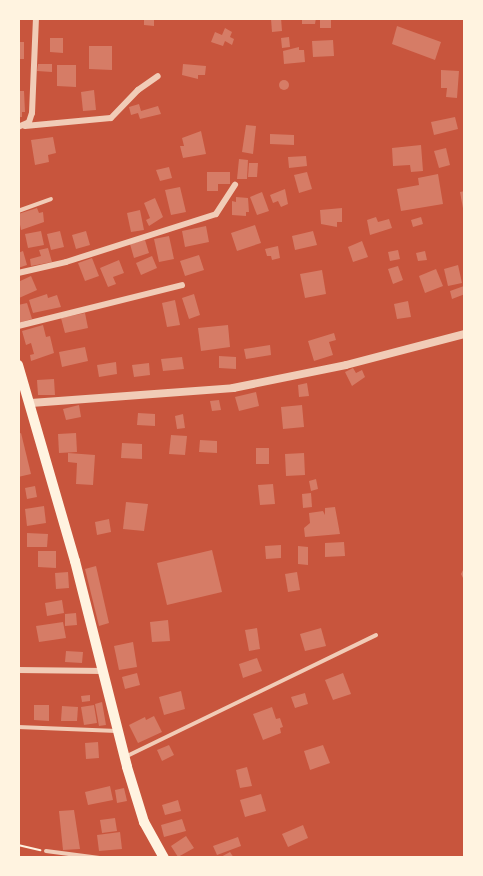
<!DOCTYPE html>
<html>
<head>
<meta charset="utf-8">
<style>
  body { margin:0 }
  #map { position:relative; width:483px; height:876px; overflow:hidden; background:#c8553d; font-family:"Space Grotesk",sans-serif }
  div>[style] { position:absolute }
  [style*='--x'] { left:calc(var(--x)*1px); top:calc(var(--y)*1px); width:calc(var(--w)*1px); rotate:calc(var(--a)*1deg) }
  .building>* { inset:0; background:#d67c66 }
  .round { border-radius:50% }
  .path>* { height:2px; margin:-1px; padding:0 1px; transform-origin:1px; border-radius:1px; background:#fff3e0 }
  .service>* { height:4px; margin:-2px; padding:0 2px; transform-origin:2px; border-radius:2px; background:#f1ccb7 }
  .minor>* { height:6px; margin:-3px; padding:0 3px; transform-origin:3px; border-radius:3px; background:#f1ccb7 }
  .tertiary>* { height:8px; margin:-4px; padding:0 4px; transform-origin:4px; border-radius:4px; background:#f1ccb7 }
  .primary>* { height:10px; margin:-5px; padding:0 5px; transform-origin:5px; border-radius:5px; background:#fff3e0 }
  span { translate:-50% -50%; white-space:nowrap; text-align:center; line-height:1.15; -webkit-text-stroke:6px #fff3e0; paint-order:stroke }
  .frame { position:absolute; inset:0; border:20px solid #fff3e0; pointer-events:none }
</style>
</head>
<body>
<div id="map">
  <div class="building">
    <i style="clip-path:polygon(144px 18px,154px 18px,154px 26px,144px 25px)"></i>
    <i style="clip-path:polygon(281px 18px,282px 31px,272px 32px,271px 19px)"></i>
    <i style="clip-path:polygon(302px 18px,316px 18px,315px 24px,302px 24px)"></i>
    <i style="clip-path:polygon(320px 18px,331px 18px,331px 28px,320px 28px)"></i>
    <i style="clip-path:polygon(397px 26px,441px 42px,435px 60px,392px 44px)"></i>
    <i style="clip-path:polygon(225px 28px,232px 32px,230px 37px,234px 39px,232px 45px,225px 41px,223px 46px,211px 42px,215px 32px,222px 35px)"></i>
    <i style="clip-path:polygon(289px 37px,290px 47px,282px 48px,281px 38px)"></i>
    <i style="clip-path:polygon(50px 38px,63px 38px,63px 53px,50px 52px)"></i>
    <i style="clip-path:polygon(333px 40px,334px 56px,313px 57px,312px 41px)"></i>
    <i style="clip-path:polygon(18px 42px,24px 42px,24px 59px,18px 59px)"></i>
    <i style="clip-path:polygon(89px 46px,112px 46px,112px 70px,89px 69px)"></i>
    <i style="clip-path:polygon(299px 47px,299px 50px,304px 50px,305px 62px,284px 64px,283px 51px)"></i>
    <i style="clip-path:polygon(38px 64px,52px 64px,52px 72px,37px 71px)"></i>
    <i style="clip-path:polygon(183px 64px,206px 66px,205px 75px,198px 75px,198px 79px,182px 75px)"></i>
    <i style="clip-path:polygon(57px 65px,76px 65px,76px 87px,57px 86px)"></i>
    <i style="clip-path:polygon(441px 70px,459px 71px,457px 98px,446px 97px,447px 88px,441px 88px)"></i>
    <i class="round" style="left:279px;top:80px;width:10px;height:10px"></i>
    <i style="clip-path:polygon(94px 90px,96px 110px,83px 111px,81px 92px)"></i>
    <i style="clip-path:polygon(18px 91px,24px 91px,25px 112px,22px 112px,22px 117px,18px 117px)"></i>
    <i style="clip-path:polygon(139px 104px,141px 111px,158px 106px,161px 114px,140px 119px,138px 113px,131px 115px,129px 107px)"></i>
    <i style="clip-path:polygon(455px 117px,458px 129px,434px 135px,431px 122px)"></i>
    <i style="clip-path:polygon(246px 125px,256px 126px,253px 154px,242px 152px)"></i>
    <i style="clip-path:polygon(201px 131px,206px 154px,183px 158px,180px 146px,184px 146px,182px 138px)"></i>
    <i style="clip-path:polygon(270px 134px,294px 135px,294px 145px,270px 144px)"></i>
    <i style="clip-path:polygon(53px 137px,56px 153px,48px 155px,49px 162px,35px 165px,31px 140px)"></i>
    <i style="clip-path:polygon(421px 145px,423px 171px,411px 172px,410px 165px,393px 166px,392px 148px)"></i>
    <i style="clip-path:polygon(446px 148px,450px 165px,439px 168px,434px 151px)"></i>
    <i style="clip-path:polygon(306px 156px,307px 166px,289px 168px,288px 157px)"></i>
    <i style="clip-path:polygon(239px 159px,248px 160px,247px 179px,237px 179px)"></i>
    <i style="clip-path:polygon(249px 163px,258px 163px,257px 177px,248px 177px)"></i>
    <i style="clip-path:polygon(169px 167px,172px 178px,160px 181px,156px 170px)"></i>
    <i style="clip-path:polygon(207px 172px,230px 172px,230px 184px,218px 184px,218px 191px,207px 191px)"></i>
    <i style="clip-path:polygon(307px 172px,312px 189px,299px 193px,294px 175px)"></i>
    <i style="clip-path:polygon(438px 174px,443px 204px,401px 211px,397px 189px,419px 185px,418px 178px)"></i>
    <i style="clip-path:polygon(180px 187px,186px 212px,171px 215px,165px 190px)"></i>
    <i style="clip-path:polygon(285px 189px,288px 204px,281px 207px,278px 201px,273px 203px,270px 195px)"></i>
    <i style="clip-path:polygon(465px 191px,465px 214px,464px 214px,460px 192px)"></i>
    <i style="clip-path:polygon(262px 192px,269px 211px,257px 215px,250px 197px)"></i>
    <i style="clip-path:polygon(236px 197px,248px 198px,249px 212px,246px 212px,246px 216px,232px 215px,232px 201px,236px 202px)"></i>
    <i style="clip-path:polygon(155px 198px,163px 217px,149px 226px,146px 220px,150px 218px,144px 203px)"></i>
    <i style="clip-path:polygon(37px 208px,39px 213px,43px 212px,44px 222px,21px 230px,18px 214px)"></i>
    <i style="clip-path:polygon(342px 208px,342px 222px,337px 222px,337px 227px,321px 224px,320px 210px)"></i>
    <i style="clip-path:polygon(140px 210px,144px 230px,131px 232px,127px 213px)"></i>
    <i style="clip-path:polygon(376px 217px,378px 222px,389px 219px,392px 228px,370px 235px,367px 220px)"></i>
    <i style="clip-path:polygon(421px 217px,423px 224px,413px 227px,411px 220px)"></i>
    <i style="clip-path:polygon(255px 225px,261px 243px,237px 251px,231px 233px)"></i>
    <i style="clip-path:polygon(206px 226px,209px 242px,185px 247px,182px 231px)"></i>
    <i style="clip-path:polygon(41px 231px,44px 245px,28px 248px,25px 234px)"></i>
    <i style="clip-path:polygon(60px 231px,64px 247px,51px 250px,47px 234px)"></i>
    <i style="clip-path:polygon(86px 231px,90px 245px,76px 249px,72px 235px)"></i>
    <i style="clip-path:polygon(313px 231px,317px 245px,295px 250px,292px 236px)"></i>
    <i style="clip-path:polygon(169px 236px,174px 259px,159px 262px,154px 239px)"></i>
    <i style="clip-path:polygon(145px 240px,149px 253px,134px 258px,130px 244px)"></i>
    <i style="clip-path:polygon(362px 241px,368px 257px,353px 262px,348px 247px)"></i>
    <i style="clip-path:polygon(278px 246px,280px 258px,272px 260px,271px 256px,267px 256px,265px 249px)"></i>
    <i style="clip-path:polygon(48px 248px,52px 262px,31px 266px,30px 259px,41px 256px,39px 250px)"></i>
    <i style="clip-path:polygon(398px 250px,400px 259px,390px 261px,388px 252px)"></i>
    <i style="clip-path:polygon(23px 251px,27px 265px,18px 268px,18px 253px)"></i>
    <i style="clip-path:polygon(425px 251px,427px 260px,418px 261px,416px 253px)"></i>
    <i style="clip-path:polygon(199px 255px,204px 270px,185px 276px,180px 261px)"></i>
    <i style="clip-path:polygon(152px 256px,157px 268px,141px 275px,136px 263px)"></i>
    <i style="clip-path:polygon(92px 258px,99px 276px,85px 281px,78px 263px)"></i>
    <i style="clip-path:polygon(119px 260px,124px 273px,113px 277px,116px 284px,108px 287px,100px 268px)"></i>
    <i style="clip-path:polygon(458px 265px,462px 283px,448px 286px,444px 269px)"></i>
    <i style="clip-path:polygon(398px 266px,403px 280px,393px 284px,388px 269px)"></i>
    <i style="clip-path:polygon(436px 269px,443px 286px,425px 293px,419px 276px)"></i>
    <i style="clip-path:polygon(322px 270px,326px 294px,305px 298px,300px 274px)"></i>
    <i style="clip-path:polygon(31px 276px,37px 290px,19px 298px,18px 282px)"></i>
    <i style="clip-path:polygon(464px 286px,465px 294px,452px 299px,450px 291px)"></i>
    <i style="clip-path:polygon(47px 294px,48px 298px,57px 295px,61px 307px,33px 313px,29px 300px)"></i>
    <i style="clip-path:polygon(194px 294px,200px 315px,189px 319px,182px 298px)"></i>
    <i style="clip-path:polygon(175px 300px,180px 325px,167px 327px,162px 303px)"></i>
    <i style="clip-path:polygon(408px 301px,411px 317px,397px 319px,394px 304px)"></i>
    <i style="clip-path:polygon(27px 303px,32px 319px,18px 323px,18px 305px)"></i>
    <i style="clip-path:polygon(85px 313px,88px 328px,65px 333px,61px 318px)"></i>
    <i style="clip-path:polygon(43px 325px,46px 337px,50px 336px,54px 353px,31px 361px,30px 355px,34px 354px,31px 343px,26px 345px,22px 331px)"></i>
    <i style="clip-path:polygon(228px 325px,230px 347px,201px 351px,198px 328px)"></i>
    <i style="clip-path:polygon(334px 333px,336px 340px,329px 342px,333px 355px,314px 361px,308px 341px)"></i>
    <i style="clip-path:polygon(270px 345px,271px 355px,246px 359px,244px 349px)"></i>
    <i style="clip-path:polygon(85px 347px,88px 361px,62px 367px,59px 352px)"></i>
    <i style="clip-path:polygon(219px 356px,236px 357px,236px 369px,219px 368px)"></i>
    <i style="clip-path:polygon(182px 357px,184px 369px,163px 371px,161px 359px)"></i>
    <i style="clip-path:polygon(116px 362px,117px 374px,99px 377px,97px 365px)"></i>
    <i style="clip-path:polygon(149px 363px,150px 375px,134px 377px,132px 365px)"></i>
    <i style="clip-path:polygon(353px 368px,356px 373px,362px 370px,365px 377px,352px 386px,345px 372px)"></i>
    <i style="clip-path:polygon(54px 379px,55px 395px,38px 395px,37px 380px)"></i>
    <i style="clip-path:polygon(307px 383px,309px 396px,299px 397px,298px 385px)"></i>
    <i style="clip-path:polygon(256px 392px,259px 406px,239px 411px,235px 397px)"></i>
    <i style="clip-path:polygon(219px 400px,221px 410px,212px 411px,210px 401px)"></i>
    <i style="clip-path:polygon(79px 405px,81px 417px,66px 420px,63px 409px)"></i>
    <i style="clip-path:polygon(302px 405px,304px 427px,283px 429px,281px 407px)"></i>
    <i style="clip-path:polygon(138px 413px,155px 414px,155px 426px,137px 425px)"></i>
    <i style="clip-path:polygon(183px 414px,185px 428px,177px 429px,175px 416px)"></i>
    <i style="clip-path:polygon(21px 433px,31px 474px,18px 477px,18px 434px)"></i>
    <i style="clip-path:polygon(76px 433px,77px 452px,59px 453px,58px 434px)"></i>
    <i style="clip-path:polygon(171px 435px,187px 436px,185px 455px,169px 454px)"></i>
    <i style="clip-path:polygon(200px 440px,217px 441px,217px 453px,199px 452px)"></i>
    <i style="clip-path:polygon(122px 443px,142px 444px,142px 459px,121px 458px)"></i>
    <i style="clip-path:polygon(256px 448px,269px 448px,269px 464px,256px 464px)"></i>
    <i style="clip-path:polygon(68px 453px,95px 455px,93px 485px,76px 484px,77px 463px,68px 462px)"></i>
    <i style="clip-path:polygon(304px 453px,305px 475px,286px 476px,285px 454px)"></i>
    <i style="clip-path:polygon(316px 479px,318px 489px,311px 491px,309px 481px)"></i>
    <i style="clip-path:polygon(273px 484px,275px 504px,260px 505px,258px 485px)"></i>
    <i style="clip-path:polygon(35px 486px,37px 497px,27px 499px,25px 488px)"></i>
    <i style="clip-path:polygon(311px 493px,312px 507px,303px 508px,302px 494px)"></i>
    <i style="clip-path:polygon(126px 502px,148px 504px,144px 531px,123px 529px)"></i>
    <i style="clip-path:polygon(44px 506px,46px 523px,27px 526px,25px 509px)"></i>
    <i style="clip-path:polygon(335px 507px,340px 534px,305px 537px,304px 528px,310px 523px,309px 513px,323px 511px,325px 515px,325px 508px)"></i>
    <i style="clip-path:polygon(109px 519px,111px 532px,97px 535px,95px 522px)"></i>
    <i style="clip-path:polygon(27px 533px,48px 534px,47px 547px,27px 547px)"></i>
    <i style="clip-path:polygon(344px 542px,345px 556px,325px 557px,325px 543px)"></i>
    <i style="clip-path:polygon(281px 545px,281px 558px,266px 559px,265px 546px)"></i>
    <i style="clip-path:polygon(298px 546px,308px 547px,308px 565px,298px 564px)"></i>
    <i style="clip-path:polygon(212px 550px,222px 592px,167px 605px,157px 563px)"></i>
    <i style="clip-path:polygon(38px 551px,56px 551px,56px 568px,38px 567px)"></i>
    <i style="clip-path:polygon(96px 566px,109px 623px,99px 626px,85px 569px)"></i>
    <i style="clip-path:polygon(465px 566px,465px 582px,461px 574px)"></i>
    <i style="clip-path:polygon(68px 572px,69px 588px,56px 589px,55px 573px)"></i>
    <i style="clip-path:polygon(297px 572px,300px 590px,288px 592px,285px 574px)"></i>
    <i style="clip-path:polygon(62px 600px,64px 613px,47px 616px,45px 603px)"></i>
    <i style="clip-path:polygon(76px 613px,77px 625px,65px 626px,65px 614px)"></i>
    <i style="clip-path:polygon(168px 620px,170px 641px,152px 642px,150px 622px)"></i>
    <i style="clip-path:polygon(63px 622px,66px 638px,39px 642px,36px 626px)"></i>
    <i style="clip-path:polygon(257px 628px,260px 649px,249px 651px,245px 630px)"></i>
    <i style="clip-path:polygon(321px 628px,326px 646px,305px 651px,300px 634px)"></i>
    <i style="clip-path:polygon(133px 642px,137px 667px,119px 670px,114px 646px)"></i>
    <i style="clip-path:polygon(66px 651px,83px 652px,82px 663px,65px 662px)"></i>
    <i style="clip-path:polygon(257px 658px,262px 671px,243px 678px,239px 664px)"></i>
    <i style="clip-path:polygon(137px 673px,140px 685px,125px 689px,122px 677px)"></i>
    <i style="clip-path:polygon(343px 673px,351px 694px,333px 700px,325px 680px)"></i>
    <i style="clip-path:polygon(181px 691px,185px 709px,164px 715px,159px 697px)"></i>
    <i style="clip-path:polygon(305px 693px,308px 704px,295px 708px,291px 697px)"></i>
    <i style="clip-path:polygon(90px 695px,90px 701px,82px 702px,81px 696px)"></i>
    <i style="clip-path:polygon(102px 702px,106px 725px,99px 726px,95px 704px)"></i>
    <i style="clip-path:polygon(34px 705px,49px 705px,49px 721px,34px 720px)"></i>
    <i style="clip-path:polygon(94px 705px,97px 723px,84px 725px,81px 707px)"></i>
    <i style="clip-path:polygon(62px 706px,78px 707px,77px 721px,61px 721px)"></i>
    <i style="clip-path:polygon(272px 707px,276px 719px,280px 718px,283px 727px,280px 728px,281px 733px,263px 740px,253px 714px)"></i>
    <i style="clip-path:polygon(154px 716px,162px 732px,138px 743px,129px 725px,145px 717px,146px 720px)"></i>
    <i style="clip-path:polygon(98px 742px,99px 758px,86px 759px,85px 743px)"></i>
    <i style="clip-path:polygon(169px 745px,174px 755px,162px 761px,157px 750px)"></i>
    <i style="clip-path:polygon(323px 745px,330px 763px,310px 770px,304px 751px)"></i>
    <i style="clip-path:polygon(247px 767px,252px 786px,240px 788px,236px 770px)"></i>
    <i style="clip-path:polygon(110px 786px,113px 800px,88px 805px,85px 792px)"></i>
    <i style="clip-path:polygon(124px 788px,127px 801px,117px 803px,115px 790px)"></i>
    <i style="clip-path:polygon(261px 794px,266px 811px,245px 817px,240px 800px)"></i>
    <i style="clip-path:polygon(178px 800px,181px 811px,165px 815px,162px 805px)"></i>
    <i style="clip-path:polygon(74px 810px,80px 849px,63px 850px,59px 811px)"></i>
    <i style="clip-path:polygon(115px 818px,117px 831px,102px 833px,100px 820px)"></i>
    <i style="clip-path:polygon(182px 819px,186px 831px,164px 837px,161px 825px)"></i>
    <i style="clip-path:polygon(303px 825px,308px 838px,288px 847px,282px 834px)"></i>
    <i style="clip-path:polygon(120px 832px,122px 849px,99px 851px,97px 835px)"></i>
    <i style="clip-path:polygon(186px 836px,194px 848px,178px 857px,171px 846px)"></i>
    <i style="clip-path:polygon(238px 837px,241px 846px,217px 855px,213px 846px)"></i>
    <i style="clip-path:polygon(230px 852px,234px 858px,219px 858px)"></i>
  </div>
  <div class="path">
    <i style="--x:18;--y:845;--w:23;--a:13"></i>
  </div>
  <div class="service">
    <i style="--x:18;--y:211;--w:35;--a:-20"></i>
    <i style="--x:18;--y:727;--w:99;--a:2.3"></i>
    <i style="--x:125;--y:757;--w:279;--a:-25.9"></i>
    <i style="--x:46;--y:851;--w:54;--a:7.4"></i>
  </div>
  <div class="minor">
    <i style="--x:25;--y:126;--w:86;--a:-5.3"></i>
    <i style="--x:111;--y:118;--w:39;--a:-46"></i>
    <i style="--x:138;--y:90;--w:24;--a:-35"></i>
    <i style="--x:18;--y:127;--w:12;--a:-24"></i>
    <i style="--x:29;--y:122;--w:9;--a:-72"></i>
    <i style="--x:32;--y:113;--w:95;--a:-87.6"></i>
    <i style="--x:18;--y:273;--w:49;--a:-12.9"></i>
    <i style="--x:66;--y:262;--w:157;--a:-17.7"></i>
    <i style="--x:216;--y:214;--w:35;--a:-57"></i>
    <i style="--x:18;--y:326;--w:169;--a:-14"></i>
    <i style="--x:18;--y:670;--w:85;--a:0.7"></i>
  </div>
  <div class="tertiary">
    <i style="--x:31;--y:403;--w:203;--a:-4.2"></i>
    <i style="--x:233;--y:388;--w:115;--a:-11.5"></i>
    <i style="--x:346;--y:365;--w:123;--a:-14.6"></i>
  </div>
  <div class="primary">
    <i style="--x:18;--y:365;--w:204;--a:73.8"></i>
    <i style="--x:75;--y:561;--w:212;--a:75.8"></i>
    <i style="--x:127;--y:767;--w:58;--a:72.8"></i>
    <i style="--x:144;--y:822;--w:41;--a:60.9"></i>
  </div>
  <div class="frame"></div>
</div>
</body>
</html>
